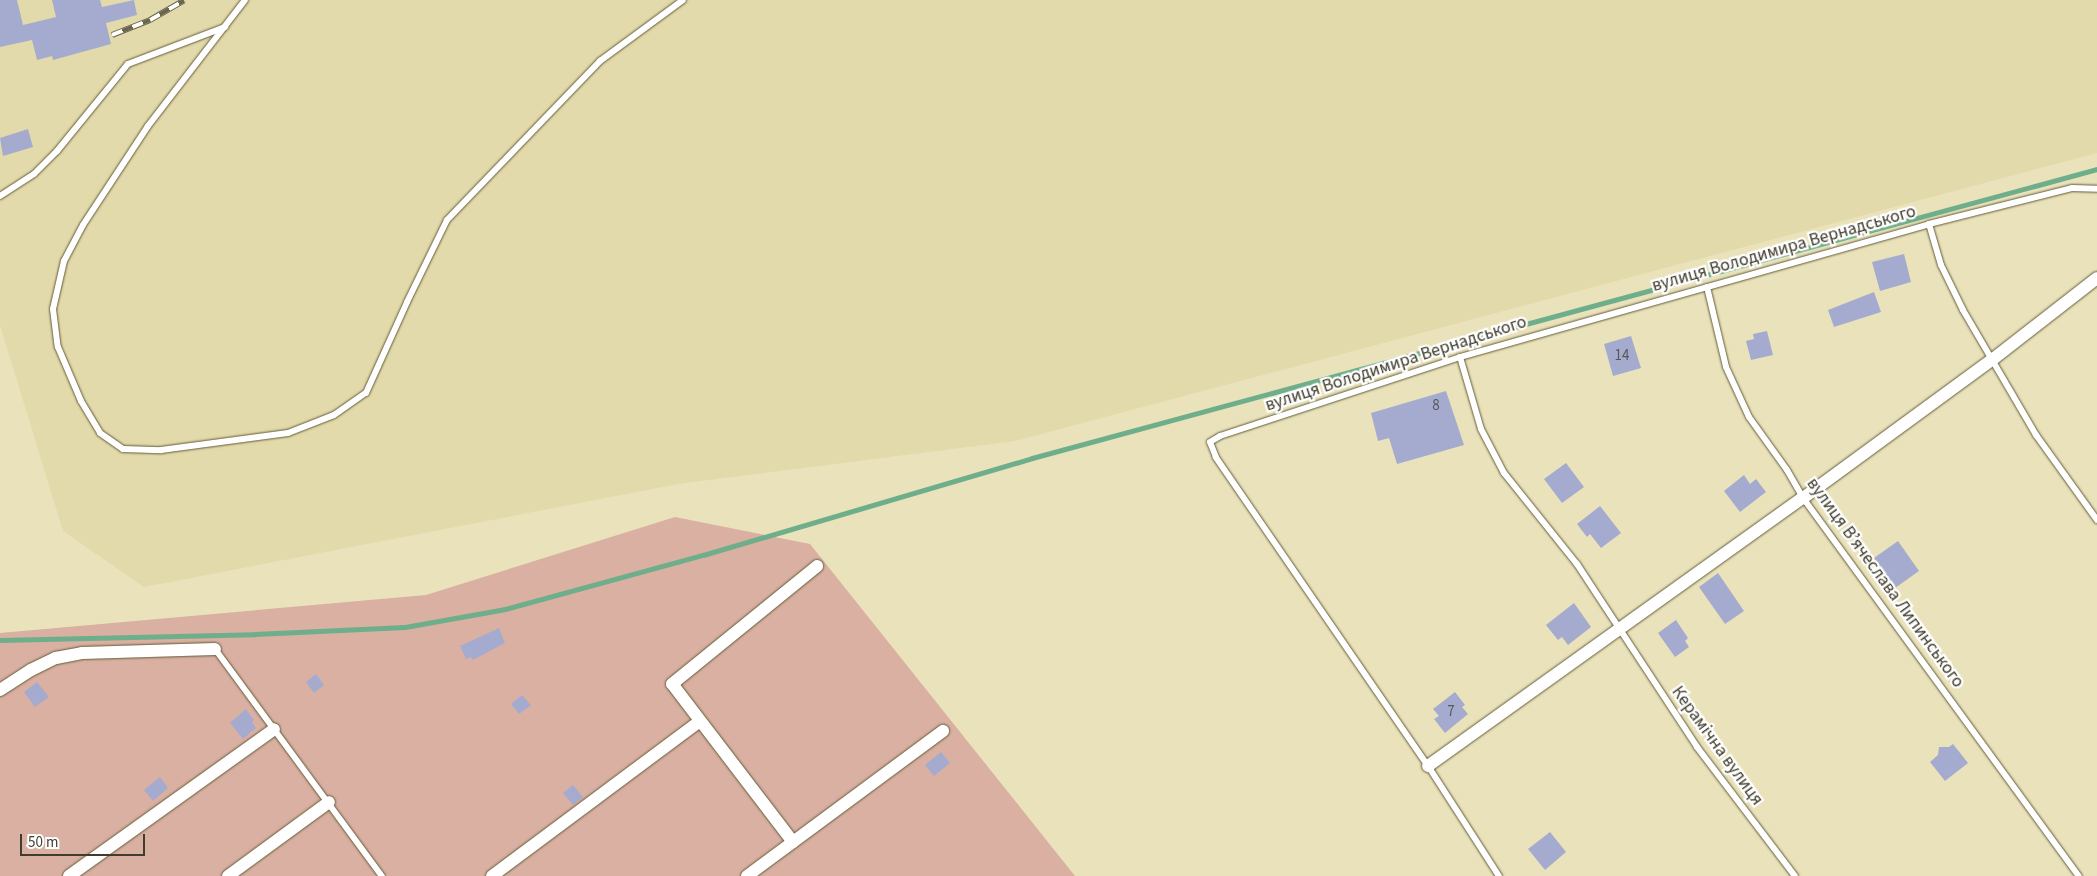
<!DOCTYPE html>
<html>
<head>
<meta charset="utf-8">
<style>
  body { margin:0 }
  #map { position:relative; width:2097px; height:876px; overflow:hidden; background:#e9e2bb; font-family:"Source Sans 3",sans-serif }
  div>[style] { position:absolute }
  [style*='--x'] { left:calc(var(--x)*1px); top:calc(var(--y)*1px); width:calc(var(--w)*1px); rotate:calc(var(--a)*1deg) }
  .built>* { inset:0; background:#e3daab }
  .green>* { inset:0; background:#dab0a2 }
  .stream>* { height:5px; margin:-2.5px; padding:0 2.5px; transform-origin:2.5px; border-radius:2.5px; background:#6eae8a }
  .building>* { inset:0; background:#a5abcf }
  .roads { filter:drop-shadow(0 0 1px #635c39) drop-shadow(0 0 1px #635c39) }
  .service>* { height:6px; margin:-3px; padding:0 3px; transform-origin:3px; border-radius:3px; background:#fff }
  .minor>* { height:12px; margin:-6px; padding:0 6px; transform-origin:6px; border-radius:6px; background:#fff }
  .rail>* { height:5.5px; margin-top:-2.75px; transform-origin:0; background:repeating-linear-gradient(90deg,#fff 0 11px,#69654f 0 22px); box-sizing:border-box; border-block:1px solid #69654f }
  span { translate:-50% -50%; white-space:nowrap; text-align:center; line-height:1.15; -webkit-text-stroke:4.5px #fff; paint-order:stroke }
  .number-label { font-size:15px; color:#595856 }
  .number-label span { -webkit-text-stroke-width:0 }
  .street-label { font-size:18px; color:#403d2d }
  .scale { position:absolute; left:20px; top:834px; width:125px; height:22px; box-sizing:border-box; border:2px solid #403d2d; border-top:0; padding-left:6px; font-size:15px; line-height:18px; white-space:nowrap; color:#403d2d; -webkit-text-stroke:4px #fff; paint-order:stroke }
</style>
</head>
<body>
<div id="map">
  <div class="built">
    <i style="clip-path:polygon(0 0,2097px 0,2097px 153px,1015px 441px,678px 484px,144px 587px,63px 531px,0 325px)"></i>
  </div>
  <div class="green">
    <i style="clip-path:polygon(675px 517px,810px 544px,1075px 876px,0 876px,0 633px,426px 595px)"></i>
  </div>
  <div class="stream">
    <i style="--x:0;--y:640;--w:255;--a:-1.3"></i>
    <i style="--x:255;--y:634;--w:150;--a:-2.7"></i>
    <i style="--x:405;--y:627;--w:102;--a:-10.2"></i>
    <i style="--x:505;--y:609;--w:205;--a:-15.3"></i>
    <i style="--x:703;--y:555;--w:343;--a:-16.4"></i>
    <i style="--x:1032;--y:458;--w:1104;--a:-15.18"></i>
  </div>
  <div class="building">
    <i style="clip-path:polygon(0 0,17px 0,23px 25px,56px 17px,52px 0,100px 0,102px 7px,134px 0,137px 15px,106px 23px,111px 44px,53px 60px,52px 56px,37px 60px,32px 40px,0 47px)"></i>
    <i style="clip-path:polygon(28px 129px,33px 147px,3px 156px,0 138px)"></i>
    <i style="clip-path:polygon(1904px 254px,1911px 282px,1880px 291px,1872px 262px)"></i>
    <i style="clip-path:polygon(1874px 292px,1881px 312px,1834px 327px,1828px 310px)"></i>
    <i style="clip-path:polygon(1767px 331px,1773px 355px,1751px 360px,1746px 341px,1754px 339px,1753px 334px)"></i>
    <i style="clip-path:polygon(1631px 336px,1641px 368px,1613px 376px,1604px 344px)"></i>
    <i style="clip-path:polygon(1446px 391px,1464px 445px,1397px 464px,1389px 438px,1378px 441px,1371px 413px)"></i>
    <i style="clip-path:polygon(1566px 463px,1584px 487px,1562px 503px,1544px 479px)"></i>
    <i style="clip-path:polygon(1744px 475px,1750px 484px,1756px 479px,1766px 492px,1740px 512px,1724px 491px)"></i>
    <i style="clip-path:polygon(1600px 506px,1621px 533px,1601px 548px,1590px 534px,1587px 537px,1577px 524px)"></i>
    <i style="clip-path:polygon(1898px 541px,1919px 571px,1895px 588px,1874px 558px)"></i>
    <i style="clip-path:polygon(1718px 573px,1744px 611px,1725px 624px,1699px 587px)"></i>
    <i style="clip-path:polygon(1574px 603px,1591px 627px,1568px 645px,1562px 637px,1558px 640px,1546px 625px)"></i>
    <i style="clip-path:polygon(1676px 620px,1688px 638px,1685px 641px,1689px 647px,1675px 657px,1658px 633px)"></i>
    <i style="clip-path:polygon(499px 628px,505px 643px,473px 660px,471px 657px,466px 659px,460px 646px)"></i>
    <i style="clip-path:polygon(316px 674px,324px 685px,314px 693px,306px 682px)"></i>
    <i style="clip-path:polygon(37px 682px,49px 697px,35px 707px,24px 692px)"></i>
    <i style="clip-path:polygon(1455px 692px,1465px 705px,1462px 707px,1468px 714px,1445px 733px,1434px 719px,1439px 716px,1433px 709px)"></i>
    <i style="clip-path:polygon(522px 695px,531px 705px,519px 714px,511px 704px)"></i>
    <i style="clip-path:polygon(246px 709px,254px 720px,252px 722px,256px 728px,243px 739px,230px 723px)"></i>
    <i style="clip-path:polygon(1953px 744px,1968px 763px,1945px 781px,1930px 762px,1938px 755px,1939px 747px,1949px 747px)"></i>
    <i style="clip-path:polygon(941px 752px,950px 763px,934px 776px,925px 765px)"></i>
    <i style="clip-path:polygon(160px 777px,168px 788px,153px 801px,144px 790px)"></i>
    <i style="clip-path:polygon(573px 785px,583px 797px,573px 805px,563px 793px)"></i>
    <i style="clip-path:polygon(1550px 832px,1566px 852px,1545px 870px,1528px 849px)"></i>
  </div>
  <div class="roads">
    <div class="service">
      <i style="--x:245;--y:0;--w:159;--a:127.6"></i>
      <i style="--x:148;--y:126;--w:118;--a:123.3"></i>
      <i style="--x:83;--y:225;--w:41;--a:117.8"></i>
      <i style="--x:64;--y:261;--w:49;--a:102.9"></i>
      <i style="--x:53;--y:309;--w:38;--a:83"></i>
      <i style="--x:58;--y:347;--w:59;--a:66.9"></i>
      <i style="--x:81;--y:401;--w:37;--a:59"></i>
      <i style="--x:100;--y:433;--w:28;--a:35"></i>
      <i style="--x:123;--y:449;--w:38;--a:2"></i>
      <i style="--x:161;--y:450;--w:128;--a:-7.6"></i>
      <i style="--x:288;--y:433;--w:49;--a:-21.4"></i>
      <i style="--x:334;--y:415;--w:39;--a:-35"></i>
      <i style="--x:366;--y:393;--w:100;--a:-65.7"></i>
      <i style="--x:407;--y:302;--w:91;--a:-64"></i>
      <i style="--x:447;--y:220;--w:221;--a:-46.1"></i>
      <i style="--x:600;--y:61;--w:103;--a:-36.3"></i>
      <i style="--x:0;--y:196;--w:40;--a:-32.9"></i>
      <i style="--x:34;--y:174;--w:33;--a:-45"></i>
      <i style="--x:57;--y:151;--w:112;--a:-50.8"></i>
      <i style="--x:128;--y:64;--w:104;--a:-20.9"></i>
      <i style="--x:1929;--y:224;--w:43;--a:73.7"></i>
      <i style="--x:1941;--y:265;--w:50;--a:63.9"></i>
      <i style="--x:1963;--y:310;--w:145;--a:59.7"></i>
      <i style="--x:2036;--y:435;--w:105;--a:54.3"></i>
      <i style="--x:1707;--y:287;--w:82;--a:76.6"></i>
      <i style="--x:1726;--y:367;--w:55;--a:65.3"></i>
      <i style="--x:1749;--y:417;--w:65;--a:54.4"></i>
      <i style="--x:1787;--y:470;--w:32;--a:60"></i>
      <i style="--x:1803;--y:498;--w:468;--a:53.9"></i>
      <i style="--x:1460;--y:357;--w:75;--a:73.7"></i>
      <i style="--x:1481;--y:429;--w:50;--a:62.4"></i>
      <i style="--x:1504;--y:473;--w:117;--a:51.3"></i>
      <i style="--x:1577;--y:564;--w:219;--a:56.7"></i>
      <i style="--x:1697;--y:747;--w:162;--a:52.8"></i>
      <i style="--x:215;--y:649;--w:282;--a:53.7"></i>
      <i style="--x:1499;--y:876;--w:131;--a:-122.8"></i>
      <i style="--x:1428;--y:766;--w:375;--a:-124.5"></i>
      <i style="--x:1216;--y:457;--w:16;--a:-112"></i>
      <i style="--x:1210;--y:442;--w:12;--a:-31"></i>
      <i style="--x:1220;--y:436;--w:253;--a:-18.2"></i>
      <i style="--x:1460;--y:357;--w:487;--a:-15.8"></i>
      <i style="--x:1929;--y:224;--w:147;--a:-14.1"></i>
      <i style="--x:2072;--y:188;--w:25;--a:2"></i>
    </div>
    <div class="minor">
      <i style="--x:0;--y:690;--w:37;--a:-33"></i>
      <i style="--x:31;--y:670;--w:28;--a:-26"></i>
      <i style="--x:56;--y:658;--w:26;--a:-11"></i>
      <i style="--x:82;--y:653;--w:133;--a:-1.7"></i>
      <i style="--x:1428;--y:766;--w:461;--a:-35.6"></i>
      <i style="--x:1803;--y:498;--w:235;--a:-36.2"></i>
      <i style="--x:1993;--y:359;--w:132;--a:-37.9"></i>
      <i style="--x:793;--y:842;--w:199;--a:-127.4"></i>
      <i style="--x:672;--y:684;--w:187;--a:-39.1"></i>
      <i style="--x:69;--y:876;--w:252;--a:-35.6"></i>
      <i style="--x:228;--y:876;--w:125;--a:-36.2"></i>
      <i style="--x:492;--y:876;--w:259;--a:-36.7"></i>
      <i style="--x:747;--y:876;--w:244;--a:-36.5"></i>
    </div>
  </div>
  <div class="rail">
    <i style="--x:112;--y:35;--w:41;--a:-21.5"></i>
    <i style="--x:150;--y:20;--w:39;--a:-30"></i>
  </div>
  <div class="number-label">
    <span style="left:1622px;top:356px">14</span>
    <span style="left:1436px;top:406px">8</span>
    <span style="left:1451px;top:712px">7</span>
  </div>
  <div class="street-label">
    <span style="left:1784px;top:249px;rotate:-16deg">вулиця Володимира Вернадського</span>
    <span style="left:1396px;top:364px;rotate:-18deg">вулиця Володимира Вернадського</span>
    <span style="left:1885px;top:583px;rotate:54deg">вулиця Вʼячеслава Липинського</span>
    <span style="left:1717px;top:746px;rotate:54deg">Керамічна вулиця</span>
  </div>
  <div class="scale">50 m</div>
</div>
</body>
</html>
